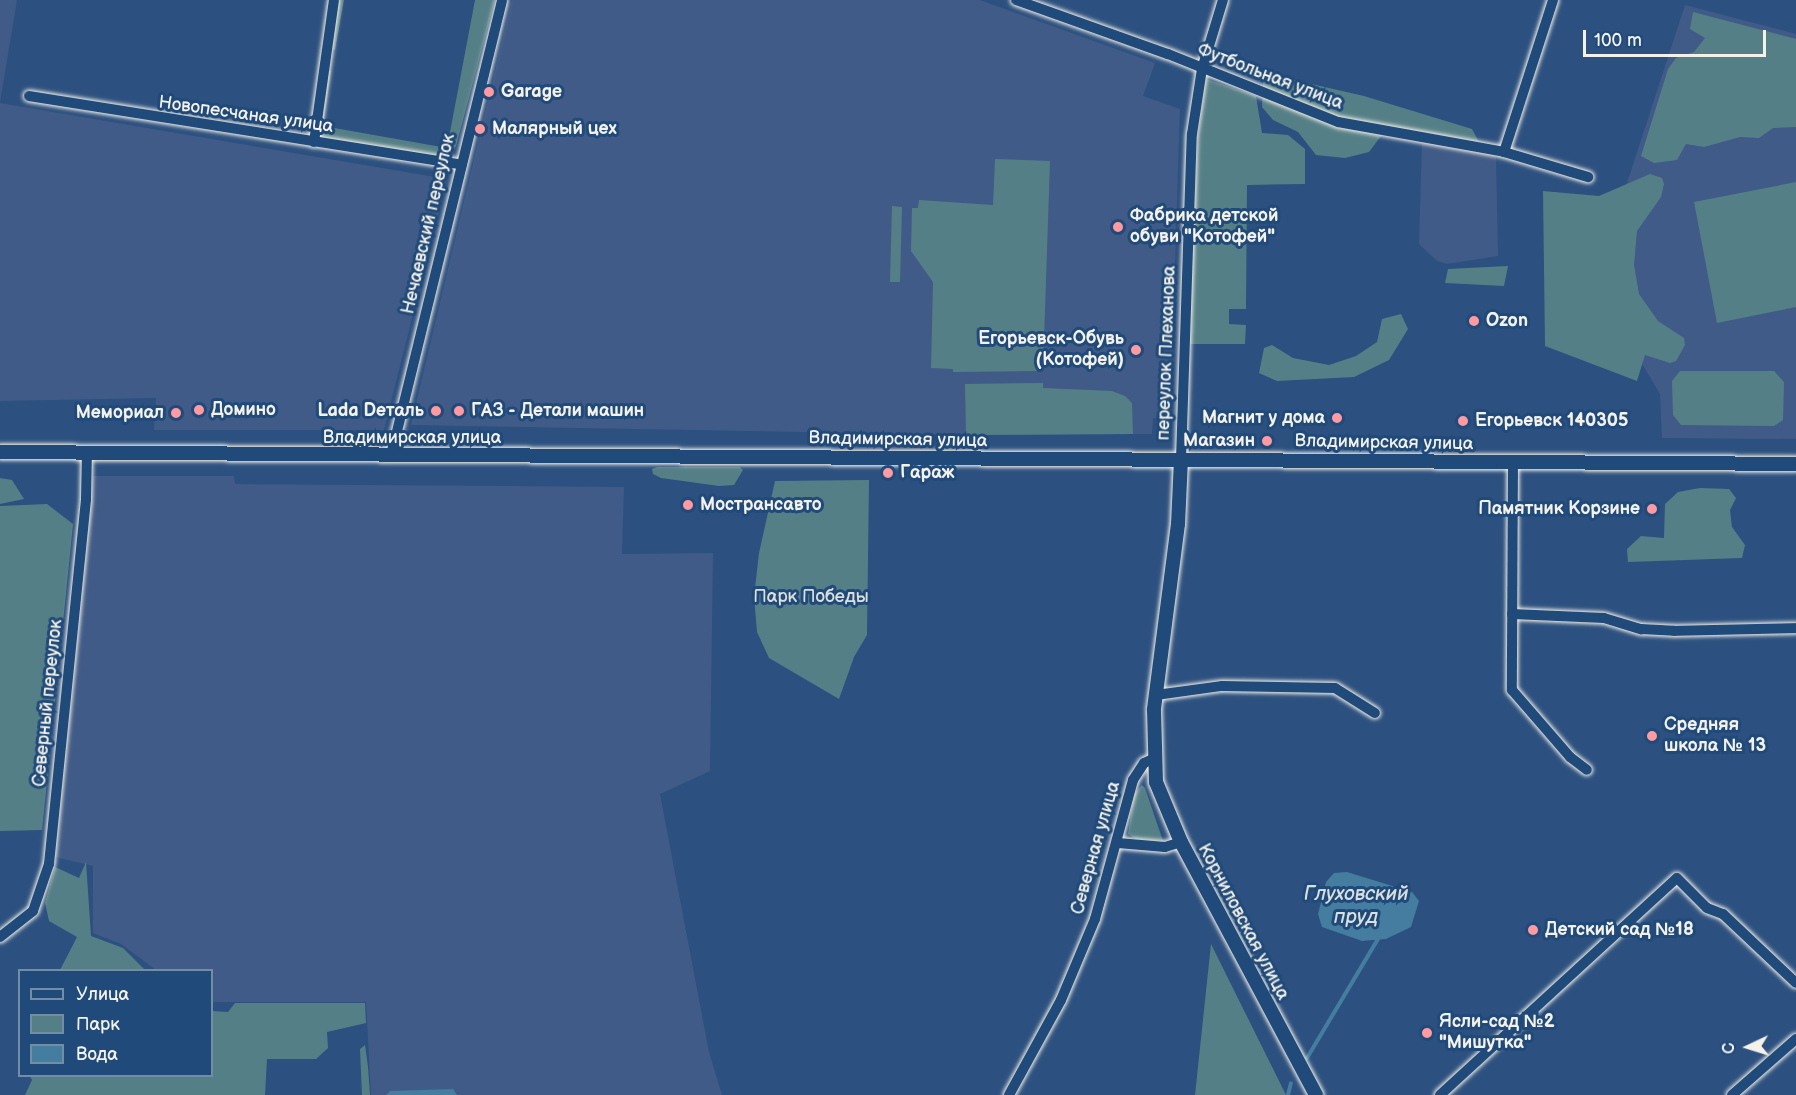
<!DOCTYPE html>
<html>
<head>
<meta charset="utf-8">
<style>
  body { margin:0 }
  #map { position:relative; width:1796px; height:1095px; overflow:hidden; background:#2c507f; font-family:"Balsamiq Sans",sans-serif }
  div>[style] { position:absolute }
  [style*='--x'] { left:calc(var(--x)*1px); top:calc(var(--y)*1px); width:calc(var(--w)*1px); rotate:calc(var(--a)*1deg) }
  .built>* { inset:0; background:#405b87 }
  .green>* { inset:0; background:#557f87 }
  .water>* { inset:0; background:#447da0 }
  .stream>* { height:4px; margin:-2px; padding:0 2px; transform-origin:2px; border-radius:2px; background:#447da0 }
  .roads { filter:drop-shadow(0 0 2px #f4f1e8) drop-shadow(0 0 2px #f4f1e8) }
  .minor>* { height:10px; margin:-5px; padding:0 5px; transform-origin:5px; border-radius:5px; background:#1f4a7a }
  .tertiary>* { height:14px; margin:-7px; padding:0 7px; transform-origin:7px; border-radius:7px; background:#1f4a7a }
  .dots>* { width:16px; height:16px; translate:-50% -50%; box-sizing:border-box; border:3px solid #1f4a7a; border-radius:50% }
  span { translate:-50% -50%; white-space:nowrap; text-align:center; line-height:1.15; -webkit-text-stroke:6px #1f4a7a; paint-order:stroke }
  .street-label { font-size:18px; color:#f4f1e8 }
  .poi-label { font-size:18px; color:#f4f1e8; font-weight:700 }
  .left { translate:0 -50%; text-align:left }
  .right { translate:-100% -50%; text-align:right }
  .park-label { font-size:18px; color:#dce0d9 }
  .water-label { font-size:20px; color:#dae0dd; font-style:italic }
  .legend { position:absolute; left:18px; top:969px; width:195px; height:108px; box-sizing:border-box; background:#1f4a7a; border:2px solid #748da6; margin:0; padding:8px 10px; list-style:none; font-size:18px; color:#f4f1e8 }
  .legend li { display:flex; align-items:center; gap:12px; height:30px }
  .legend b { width:30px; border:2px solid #748da6 }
  .north { position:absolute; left:1718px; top:1017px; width:60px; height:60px; -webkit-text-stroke:4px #1f4a7a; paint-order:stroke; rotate:266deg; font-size:16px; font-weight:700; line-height:24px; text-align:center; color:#f4f1e8 }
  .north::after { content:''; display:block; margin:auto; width:21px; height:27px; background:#f4f1e8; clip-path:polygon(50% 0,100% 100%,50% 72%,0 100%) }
  .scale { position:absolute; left:1583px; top:30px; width:183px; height:27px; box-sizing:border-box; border:3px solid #f4f1e8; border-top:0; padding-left:8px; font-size:18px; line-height:21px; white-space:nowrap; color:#f4f1e8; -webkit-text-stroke:4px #1f4a7a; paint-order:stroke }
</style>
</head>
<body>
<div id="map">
  <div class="built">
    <i style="clip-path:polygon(0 0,17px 0,0 102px)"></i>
    <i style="clip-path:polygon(512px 0,980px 0,1155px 63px,1143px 96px,1180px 109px,1170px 419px,1153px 418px,1152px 434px,966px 435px,411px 425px)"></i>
    <i style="clip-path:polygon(1685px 5px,1796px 34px,1796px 439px,1662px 438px,1660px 394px,1580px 260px,1627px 183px)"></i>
    <i style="clip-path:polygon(0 103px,447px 179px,384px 430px,154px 430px,156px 398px,0 401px)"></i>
    <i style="clip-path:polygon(1422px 141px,1490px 151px,1496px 158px,1498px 256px,1447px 264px,1437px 261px,1419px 244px)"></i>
    <i style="clip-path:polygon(93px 476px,234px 476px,235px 484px,624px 487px,622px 554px,713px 553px,710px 771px,660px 794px,709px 1052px,722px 1095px,371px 1095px,366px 1002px,212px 1002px,212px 970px,156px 970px,121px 944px,93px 933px,93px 866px,55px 857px)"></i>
  </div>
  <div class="green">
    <i style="clip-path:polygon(338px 0,344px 0,335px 50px,330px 49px)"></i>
    <i style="clip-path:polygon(475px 0,495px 0,456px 146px,449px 159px,320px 137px,326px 70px,331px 71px,323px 126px,447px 148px)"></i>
    <i style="clip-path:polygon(1693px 12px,1796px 39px,1796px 127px,1773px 128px,1759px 138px,1740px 137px,1704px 147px,1686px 144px,1677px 160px,1654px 163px,1641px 156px,1668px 69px,1676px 58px,1694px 52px,1705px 38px,1690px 29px)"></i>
    <i style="clip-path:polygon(1206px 79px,1256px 96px,1262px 133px,1288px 135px,1305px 149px,1305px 184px,1247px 185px,1246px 309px,1229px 309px,1229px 324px,1246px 325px,1245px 344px,1189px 344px,1198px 137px)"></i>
    <i style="clip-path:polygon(1294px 80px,1364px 96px,1472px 129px,1479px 142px,1406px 129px,1381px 136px,1369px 152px,1345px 158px,1316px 155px,1298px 132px,1273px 120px,1262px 107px,1263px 81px)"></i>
    <i style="clip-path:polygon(995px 159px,1050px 161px,1043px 371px,953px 372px,953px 369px,931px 368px,933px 282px,911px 251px,912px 208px,918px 208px,919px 200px,993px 205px)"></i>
    <i style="clip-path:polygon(1650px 174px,1662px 178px,1664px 184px,1661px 197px,1637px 231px,1634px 265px,1639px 294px,1658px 321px,1684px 338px,1685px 345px,1676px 361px,1670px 363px,1645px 355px,1637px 381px,1545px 346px,1543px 191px,1599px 196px)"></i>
    <i style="clip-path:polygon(1796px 182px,1796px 307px,1717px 323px,1694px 202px)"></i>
    <i style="clip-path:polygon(892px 206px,902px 207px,900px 282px,890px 282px)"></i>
    <i style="clip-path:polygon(1508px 266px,1504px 286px,1445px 283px,1448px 269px)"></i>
    <i style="clip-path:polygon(1401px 314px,1408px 329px,1389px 360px,1354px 377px,1277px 381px,1259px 373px,1264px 348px,1272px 345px,1293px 358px,1329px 365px,1356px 356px,1377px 342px,1382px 319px)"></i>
    <i style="clip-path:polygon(1680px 371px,1774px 371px,1784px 382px,1783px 420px,1774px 426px,1681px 425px,1673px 415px,1672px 381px)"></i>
    <i style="clip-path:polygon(1043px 383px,1043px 388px,1112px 391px,1125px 396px,1132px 403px,1133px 434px,966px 435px,965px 384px)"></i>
    <i style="clip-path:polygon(1241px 437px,1236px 446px,1194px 446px,1186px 438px)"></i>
    <i style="clip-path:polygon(657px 467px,740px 467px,743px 470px,734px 485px,719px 486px,661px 478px,653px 474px,652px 469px)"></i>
    <i style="clip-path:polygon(0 478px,12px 480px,24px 499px,0 504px)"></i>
    <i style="clip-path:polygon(869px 480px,867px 635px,854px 657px,839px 699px,769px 658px,757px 632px,754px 597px,759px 553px,775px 481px)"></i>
    <i style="clip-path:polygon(1700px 488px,1729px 489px,1736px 498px,1730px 510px,1732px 527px,1745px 545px,1742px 558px,1628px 562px,1627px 549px,1641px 536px,1664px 538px,1665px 504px,1678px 492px)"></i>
    <i style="clip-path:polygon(47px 504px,73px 524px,42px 830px,0 831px,0 506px)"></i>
    <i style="clip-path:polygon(1142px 785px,1145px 788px,1163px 841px,1136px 839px,1128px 834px,1134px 794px)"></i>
    <i style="clip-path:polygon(86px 862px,91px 936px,123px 948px,145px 970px,60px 970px,77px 937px,49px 921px,45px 903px,55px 867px,79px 878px)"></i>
    <i style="clip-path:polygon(1211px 944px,1286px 1095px,1195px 1095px)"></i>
    <i style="clip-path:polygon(235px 1003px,365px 1003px,366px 1023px,327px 1032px,328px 1048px,316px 1059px,267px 1059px,265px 1095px,25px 1095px,32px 1080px,30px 1076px,212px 1076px,212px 1011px,228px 1012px)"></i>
    <i style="clip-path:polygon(365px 1045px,368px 1067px,370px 1095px,362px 1095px,360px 1049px)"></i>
  </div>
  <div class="water">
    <i style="clip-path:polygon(1347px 872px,1412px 892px,1419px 901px,1411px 927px,1386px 939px,1362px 941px,1322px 927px,1318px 914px,1326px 882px,1334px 873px)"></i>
    <i style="clip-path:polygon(453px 1089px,457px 1095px,386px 1095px,390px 1091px)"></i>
  </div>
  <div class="stream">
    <i style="--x:1307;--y:1058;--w:139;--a:-59.2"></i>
    <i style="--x:1288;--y:1095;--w:12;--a:-76"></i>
  </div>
  <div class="roads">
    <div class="minor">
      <i style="--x:1016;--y:0;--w:161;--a:19.6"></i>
      <i style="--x:1168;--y:54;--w:183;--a:21.8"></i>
      <i style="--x:1338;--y:122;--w:169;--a:10.2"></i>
      <i style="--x:1504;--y:152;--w:88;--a:16.6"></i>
      <i style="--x:29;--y:96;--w:435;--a:9"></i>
      <i style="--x:314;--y:142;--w:143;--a:-82"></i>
      <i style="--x:1504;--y:152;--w:160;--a:-72.1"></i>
      <i style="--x:391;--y:456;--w:469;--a:-76.3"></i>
      <i style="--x:1181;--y:459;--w:325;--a:-88.1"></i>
      <i style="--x:1192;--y:134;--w:66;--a:-81.3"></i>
      <i style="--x:1202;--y:69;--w:72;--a:-73.1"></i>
      <i style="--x:1513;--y:462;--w:228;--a:90.3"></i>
      <i style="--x:1512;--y:690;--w:89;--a:49.1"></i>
      <i style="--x:1570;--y:757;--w:21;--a:37"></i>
      <i style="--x:1512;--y:614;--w:92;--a:2.5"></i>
      <i style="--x:1604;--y:618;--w:39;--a:17"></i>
      <i style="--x:1641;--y:629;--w:33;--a:3"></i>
      <i style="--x:1674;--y:631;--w:122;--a:-1.4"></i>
      <i style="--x:1156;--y:695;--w:67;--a:-7.8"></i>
      <i style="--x:1222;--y:686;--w:113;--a:1"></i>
      <i style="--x:1335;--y:688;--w:47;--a:32"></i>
      <i style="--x:1118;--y:843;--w:47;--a:4.9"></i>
      <i style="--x:1165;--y:847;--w:17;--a:-17"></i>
      <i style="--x:0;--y:937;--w:42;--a:-38.2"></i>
      <i style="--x:33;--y:911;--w:50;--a:-71.2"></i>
      <i style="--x:49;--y:864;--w:367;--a:-84.2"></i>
      <i style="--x:86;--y:499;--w:46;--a:-88.8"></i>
      <i style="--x:1009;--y:1095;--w:108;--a:-61.3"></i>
      <i style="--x:1061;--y:1000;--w:88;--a:-67.2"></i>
      <i style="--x:1095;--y:919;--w:144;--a:-74.7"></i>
      <i style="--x:1133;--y:780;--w:20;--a:-57"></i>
      <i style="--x:1144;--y:763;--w:10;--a:-24"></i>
      <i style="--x:1440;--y:1095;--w:321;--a:-42.5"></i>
      <i style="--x:1677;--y:878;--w:42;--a:45"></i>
      <i style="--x:1707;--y:908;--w:17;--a:21"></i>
      <i style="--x:1723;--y:914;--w:100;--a:43.4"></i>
      <i style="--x:1732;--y:1095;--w:85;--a:-41.2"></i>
    </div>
    <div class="tertiary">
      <i style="--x:0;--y:452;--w:1796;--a:0.38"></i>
      <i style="--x:1181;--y:459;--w:65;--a:92.6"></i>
      <i style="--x:1178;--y:524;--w:188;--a:97.4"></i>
      <i style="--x:1154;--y:710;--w:72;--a:88.4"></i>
      <i style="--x:1156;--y:782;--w:65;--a:67.4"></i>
      <i style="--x:1181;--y:842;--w:287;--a:61.9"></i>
    </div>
  </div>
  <div class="dots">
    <i style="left:489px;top:92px;background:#ff9aa2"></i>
    <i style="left:480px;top:129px;background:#ff9aa2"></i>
    <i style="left:1118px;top:227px;background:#ff9aa2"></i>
    <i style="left:1474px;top:321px;background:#ff9aa2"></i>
    <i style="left:1136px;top:350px;background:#ff9aa2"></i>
    <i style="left:199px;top:410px;background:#ff9aa2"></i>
    <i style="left:436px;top:411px;background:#ff9aa2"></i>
    <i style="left:459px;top:411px;background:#ff9aa2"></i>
    <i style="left:176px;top:413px;background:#ff9aa2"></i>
    <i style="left:1337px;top:418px;background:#ff9aa2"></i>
    <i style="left:1463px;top:421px;background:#ff9aa2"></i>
    <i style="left:1267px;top:441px;background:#ff9aa2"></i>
    <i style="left:888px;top:473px;background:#ff9aa2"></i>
    <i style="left:688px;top:505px;background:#ff9aa2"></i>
    <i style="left:1652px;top:509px;background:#ff9aa2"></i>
    <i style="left:1652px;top:736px;background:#ff9aa2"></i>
    <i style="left:1533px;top:930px;background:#ff9aa2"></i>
    <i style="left:1427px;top:1033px;background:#ff9aa2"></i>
  </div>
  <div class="street-label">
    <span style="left:1270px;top:77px;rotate:21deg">Футбольная улица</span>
    <span style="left:246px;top:115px;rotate:8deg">Новопесчаная улица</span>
    <span style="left:429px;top:224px;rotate:-77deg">Нечаевский переулок</span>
    <span style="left:1167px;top:353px;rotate:-88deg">переулок Плеханова</span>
    <span style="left:412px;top:438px">Владимирская улица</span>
    <span style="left:898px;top:440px;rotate:1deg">Владимирская улица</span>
    <span style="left:1384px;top:443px;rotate:1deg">Владимирская улица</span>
    <span style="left:48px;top:703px;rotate:-84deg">Северный переулок</span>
    <span style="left:1096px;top:848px;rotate:-74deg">Северная улица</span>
    <span style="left:1243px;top:922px;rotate:62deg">Корниловская улица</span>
  </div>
  <div class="poi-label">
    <span class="left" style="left:501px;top:92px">Garage</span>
    <span class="left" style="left:492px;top:129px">Малярный цех</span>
    <span class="left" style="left:1130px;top:227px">Фабрика детской<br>обуви "Котофей"</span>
    <span class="left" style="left:1486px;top:321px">Ozon</span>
    <span class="right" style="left:1124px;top:350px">Егорьевск-Обувь<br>(Котофей)</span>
    <span class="left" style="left:211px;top:410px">Домино</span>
    <span class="right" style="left:424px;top:411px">Lada Dеталь</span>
    <span class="left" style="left:471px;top:411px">ГАЗ - Детали машин</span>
    <span class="right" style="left:164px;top:413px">Мемориал</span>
    <span class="right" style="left:1325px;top:418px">Магнит у дома</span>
    <span class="left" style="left:1475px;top:421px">Егорьевск 140305</span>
    <span class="right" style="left:1255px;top:441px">Магазин</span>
    <span class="left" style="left:900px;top:473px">Гараж</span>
    <span class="left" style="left:700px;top:505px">Мострансавто</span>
    <span class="right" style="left:1640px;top:509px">Памятник Корзине</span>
    <span class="left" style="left:1664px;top:736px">Средняя<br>школа № 13</span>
    <span class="left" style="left:1545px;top:930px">Детский сад №18</span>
    <span class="left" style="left:1439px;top:1033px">Ясли-сад №2<br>"Мишутка"</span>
  </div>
  <div class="park-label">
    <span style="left:811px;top:597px">Парк Победы</span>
  </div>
  <div class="water-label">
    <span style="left:1356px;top:906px">Глуховский<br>пруд</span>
  </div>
  <ul class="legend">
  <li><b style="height:8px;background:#1f4a7a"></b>Улица</li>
  <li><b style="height:16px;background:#557f87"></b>Парк</li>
  <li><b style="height:16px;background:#447da0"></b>Вода</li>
  </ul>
  <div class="north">С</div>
  <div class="scale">100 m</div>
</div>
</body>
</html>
